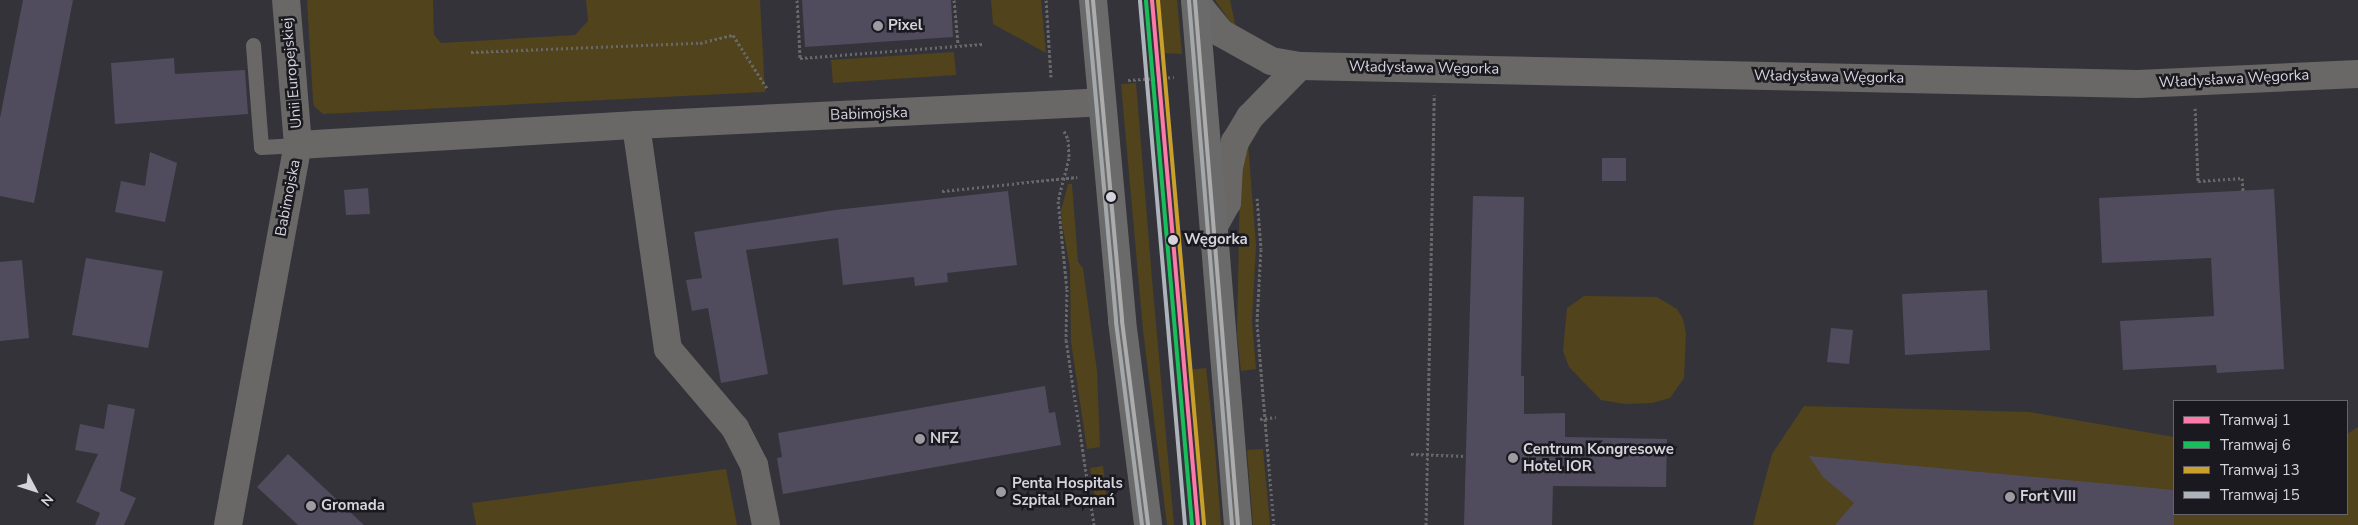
<!DOCTYPE html>
<html>
<head>
<meta charset="utf-8">
<style>
  body { margin:0 }
  #map { position:relative; width:2358px; height:525px; overflow:hidden; background:#34333a; font-family:"Nunito Sans",sans-serif }
  div>[style] { position:absolute }
  [style*='--x'] { left:calc(var(--x)*1px); top:calc(var(--y)*1px); width:calc(var(--w)*1px); rotate:calc(var(--a)*1deg) }
  .green>* { inset:0; background:#51431c }
  .building>* { inset:0; background:#504c5e }
  .path>* { height:3px; margin-top:-1.5px; transform-origin:0; background:repeating-linear-gradient(90deg,#686869 0 2.5px,transparent 0 5px) }
  .lane>* { height:15px; margin:-7.5px; padding:0 7.5px; transform-origin:7.5px; border-radius:7.5px; background:#696866 }
  .street>* { height:28px; margin:-14px; padding:0 14px; transform-origin:14px; border-radius:14px; background:#696866 }
  .secondary>* { height:28px; margin:-14px; padding:0 14px; transform-origin:14px; border-radius:14px; background:#6b6a6a }
  .bus-1>* { height:4px; margin:-2px; padding:0 2px; transform-origin:2px; border-radius:2px; background:#acacac }
  .bus-2>* { height:4px; margin:-2px; padding:0 2px; transform-origin:2px; border-radius:2px; background:#a4a8ab }
  .tram-1>* { height:4px; margin:-2px; padding:0 2px; transform-origin:2px; border-radius:2px; background:#fc7aa7 }
  .tram-2>* { height:4px; margin:-2px; padding:0 2px; transform-origin:2px; border-radius:2px; background:#1abd5c }
  .tram-3>* { height:4px; margin:-2px; padding:0 2px; transform-origin:2px; border-radius:2px; background:#c8a02b }
  .tram-4>* { height:4px; margin:-2px; padding:0 2px; transform-origin:2px; border-radius:2px; background:#adb4bb }
  .dots>* { width:14px; height:14px; translate:-50% -50%; box-sizing:border-box; border:2px solid #1a191f; border-radius:50% }
  span { translate:-50% -50%; white-space:nowrap; text-align:center; line-height:1.15; -webkit-text-stroke:5px #1a191f; paint-order:stroke }
  .poi-label { font-size:15px; color:#d5d3dc; font-weight:700 }
  .left { translate:0 -50%; text-align:left }
  .street-label { font-size:15px; color:#d5d3dc }
  .stop-label { font-size:15px; color:#d5d3dc; font-weight:700 }
  .legend { position:absolute; left:2173px; top:400px; width:175px; height:115px; box-sizing:border-box; background:#1a191f; border:1px solid #65636b; margin:0; padding:6px 9px; list-style:none; font-size:15px; color:#d5d3dc }
  .legend li { display:flex; align-items:center; gap:10px; height:25px }
  .legend b { width:25px; border:1px solid #65636b }
  .north { position:absolute; left:10px; top:465px; width:50px; height:50px; -webkit-text-stroke:4px #1a191f; paint-order:stroke; rotate:130deg; font-size:14px; font-weight:700; line-height:20px; text-align:center; color:#d5d3dc }
  .north::after { content:''; display:block; margin:auto; width:18px; height:22px; background:#d5d3dc; clip-path:polygon(50% 0,100% 100%,50% 72%,0 100%) }
</style>
</head>
<body>
<div id="map">
  <div class="green">
    <i style="clip-path:polygon(307px 0,433px 0,434px 35px,441px 43px,575px 35px,588px 21px,586px 0,760px 0,765px 92px,323px 114px,314px 106px,313px 100px)"></i>
    <i style="clip-path:polygon(991px 0,1041px 0,1046px 53px,993px 24px)"></i>
    <i style="clip-path:polygon(1159px 0,1177px 0,1182px 54px,1163px 53px)"></i>
    <i style="clip-path:polygon(1215px 0,1230px 0,1236px 28px,1228px 19px)"></i>
    <i style="clip-path:polygon(954px 52px,956px 75px,833px 83px,831px 60px)"></i>
    <i style="clip-path:polygon(1136px 83px,1152px 279px,1174px 525px,1167px 525px,1143px 330px,1121px 84px)"></i>
    <i style="clip-path:polygon(1248px 143px,1256px 245px,1252px 321px,1256px 369px,1241px 371px,1237px 335px,1240px 180px)"></i>
    <i style="clip-path:polygon(1068px 184px,1072px 184px,1078px 262px,1083px 268px,1097px 371px,1100px 447px,1087px 449px,1071px 342px,1070px 268px,1062px 224px,1061px 211px)"></i>
    <i style="clip-path:polygon(1584px 296px,1657px 297px,1677px 309px,1683px 319px,1686px 334px,1684px 378px,1670px 398px,1652px 403px,1625px 404px,1601px 400px,1569px 367px,1563px 351px,1567px 308px)"></i>
    <i style="clip-path:polygon(1206px 368px,1215px 449px,1221px 525px,1204px 525px,1188px 370px)"></i>
    <i style="clip-path:polygon(1804px 406px,2029px 412px,2174px 437px,2174px 514px,2347px 514px,2347px 434px,2358px 427px,2358px 525px,1753px 525px,1772px 454px)"></i>
    <i style="clip-path:polygon(1263px 449px,1270px 525px,1253px 525px,1247px 450px)"></i>
    <i style="clip-path:polygon(1103px 466px,1107px 500px,1096px 506px,1090px 468px)"></i>
    <i style="clip-path:polygon(726px 469px,737px 525px,476px 525px,472px 503px)"></i>
  </div>
  <div class="building">
    <i style="clip-path:polygon(23px 0,73px 0,34px 203px,0 196px,0 118px)"></i>
    <i style="clip-path:polygon(802px 0,951px 0,953px 37px,805px 47px)"></i>
    <i style="clip-path:polygon(174px 58px,175px 74px,245px 70px,248px 114px,115px 124px,111px 63px)"></i>
    <i style="clip-path:polygon(150px 152px,177px 163px,165px 222px,115px 212px,121px 181px,145px 186px)"></i>
    <i style="clip-path:polygon(1602px 158px,1626px 158px,1626px 181px,1602px 181px)"></i>
    <i style="clip-path:polygon(368px 188px,370px 214px,346px 215px,344px 190px)"></i>
    <i style="clip-path:polygon(2274px 189px,2284px 369px,2217px 373px,2216px 365px,2123px 370px,2120px 321px,2214px 316px,2211px 258px,2102px 263px,2099px 198px)"></i>
    <i style="clip-path:polygon(1008px 191px,1017px 265px,947px 273px,948px 282px,915px 286px,914px 277px,843px 285px,838px 238px,746px 250px,768px 374px,721px 383px,708px 308px,692px 311px,686px 280px,702px 278px,694px 232px,835px 210px)"></i>
    <i style="clip-path:polygon(1473px 196px,1524px 197px,1521px 376px,1524px 376px,1524px 414px,1565px 413px,1565px 437px,1667px 439px,1666px 487px,1553px 486px,1552px 525px,1464px 525px)"></i>
    <i style="clip-path:polygon(86px 258px,163px 271px,148px 348px,72px 335px)"></i>
    <i style="clip-path:polygon(22px 260px,29px 338px,0 341px,0 262px)"></i>
    <i style="clip-path:polygon(1987px 290px,1990px 350px,1905px 355px,1902px 294px)"></i>
    <i style="clip-path:polygon(1831px 328px,1853px 330px,1849px 364px,1827px 362px)"></i>
    <i style="clip-path:polygon(1045px 386px,1049px 413px,1055px 412px,1061px 445px,783px 494px,777px 458px,782px 457px,778px 433px)"></i>
    <i style="clip-path:polygon(108px 404px,135px 409px,120px 491px,136px 498px,124px 525px,95px 525px,100px 513px,76px 502px,98px 454px,75px 450px,80px 424px,104px 429px)"></i>
    <i style="clip-path:polygon(288px 454px,364px 525px,298px 525px,257px 487px)"></i>
    <i style="clip-path:polygon(1809px 456px,2174px 490px,2174px 525px,1835px 525px,1854px 503px,1823px 477px)"></i>
  </div>
  <div class="path">
    <i style="--x:797;--y:0;--w:58;--a:87"></i>
    <i style="--x:800;--y:58;--w:184;--a:-4.4"></i>
    <i style="--x:954;--y:0;--w:44;--a:84.8"></i>
    <i style="--x:1046;--y:0;--w:77;--a:86.3"></i>
    <i style="--x:471;--y:52;--w:229;--a:-2.3"></i>
    <i style="--x:700;--y:43;--w:34;--a:-14"></i>
    <i style="--x:733;--y:35;--w:65;--a:57.5"></i>
    <i style="--x:1128;--y:80;--w:46;--a:-3.7"></i>
    <i style="--x:2195;--y:108;--w:73;--a:87.6"></i>
    <i style="--x:2198;--y:181;--w:44;--a:-3.9"></i>
    <i style="--x:2242;--y:178;--w:13;--a:86"></i>
    <i style="--x:1064;--y:131;--w:9;--a:63"></i>
    <i style="--x:1068;--y:139;--w:19;--a:87"></i>
    <i style="--x:1069;--y:158;--w:44;--a:104.3"></i>
    <i style="--x:1058;--y:201;--w:88;--a:84.2"></i>
    <i style="--x:1067;--y:289;--w:51;--a:91.1"></i>
    <i style="--x:1066;--y:340;--w:187;--a:81.4"></i>
    <i style="--x:942;--y:191;--w:136;--a:-5.9"></i>
    <i style="--x:1257;--y:198;--w:51;--a:85.5"></i>
    <i style="--x:1261;--y:249;--w:75;--a:93.1"></i>
    <i style="--x:1257;--y:324;--w:202;--a:85.2"></i>
    <i style="--x:1260;--y:419;--w:16;--a:-7"></i>
    <i style="--x:1411;--y:454;--w:55;--a:2.1"></i>
    <i style="--x:1426;--y:525;--w:430;--a:-88.9"></i>
  </div>
  <div class="lane">
    <i style="--x:253;--y:45;--w:102;--a:85.5"></i>
    <i style="--x:261;--y:147;--w:37;--a:-3"></i>
  </div>
  <div class="street">
    <i style="--x:1195;--y:1;--w:41;--a:50.9"></i>
    <i style="--x:1221;--y:33;--w:57;--a:29.2"></i>
    <i style="--x:1271;--y:61;--w:29;--a:10"></i>
    <i style="--x:1300;--y:66;--w:838;--a:1.23"></i>
    <i style="--x:2138;--y:84;--w:220;--a:-2.6"></i>
    <i style="--x:636;--y:125;--w:226;--a:81.9"></i>
    <i style="--x:668;--y:349;--w:104;--a:49.7"></i>
    <i style="--x:735;--y:428;--w:42;--a:62.8"></i>
    <i style="--x:754;--y:465;--w:61;--a:78.7"></i>
    <i style="--x:298;--y:145;--w:339;--a:-3.4"></i>
    <i style="--x:636;--y:125;--w:466;--a:-2.8"></i>
    <i style="--x:1214;--y:226;--w:26;--a:-61"></i>
    <i style="--x:1227;--y:203;--w:36;--a:-87"></i>
    <i style="--x:1229;--y:167;--w:26;--a:-77"></i>
    <i style="--x:1235;--y:142;--w:29;--a:-59"></i>
    <i style="--x:1250;--y:117;--w:71;--a:-45.6"></i>
    <i style="--x:228;--y:525;--w:386;--a:-79.6"></i>
    <i style="--x:298;--y:145;--w:145;--a:-94.7"></i>
  </div>
  <div class="secondary">
    <i style="--x:1093;--y:0;--w:322;--a:84.8"></i>
    <i style="--x:1122;--y:321;--w:206;--a:82.7"></i>
    <i style="--x:1195;--y:0;--w:527;--a:85.32"></i>
  </div>
  <div class="bus-1">
    <i style="--x:1093;--y:0;--w:322;--a:84.8"></i>
    <i style="--x:1122;--y:321;--w:206;--a:82.7"></i>
    <i style="--x:1195;--y:0;--w:527;--a:85.32"></i>
  </div>
  <div class="bus-2">
    <i style="--x:1087;--y:1;--w:322;--a:84.8"></i>
    <i style="--x:1116;--y:322;--w:205;--a:82.7"></i>
    <i style="--x:1189;--y:1;--w:526;--a:85.31"></i>
  </div>
  <div class="tram-1">
    <i style="--x:1152;--y:0;--w:527;--a:84.99"></i>
  </div>
  <div class="tram-2">
    <i style="--x:1146;--y:1;--w:526;--a:84.98"></i>
  </div>
  <div class="tram-3">
    <i style="--x:1158;--y:0;--w:526;--a:84.98"></i>
  </div>
  <div class="tram-4">
    <i style="--x:1140;--y:1;--w:526;--a:85.09"></i>
  </div>
  <div class="dots">
    <i style="left:878px;top:26px;background:#9d9ba3"></i>
    <i style="left:1111px;top:197px;background:#d5d3dc"></i>
    <i style="left:1173px;top:240px;background:#d5d3dc"></i>
    <i style="left:920px;top:439px;background:#9d9ba3"></i>
    <i style="left:1513px;top:458px;background:#9d9ba3"></i>
    <i style="left:1001px;top:492px;background:#9d9ba3"></i>
    <i style="left:2010px;top:497px;background:#9d9ba3"></i>
    <i style="left:311px;top:506px;background:#9d9ba3"></i>
  </div>
  <div class="poi-label">
    <span class="left" style="left:888px;top:26px">Pixel</span>
    <span class="left" style="left:930px;top:439px">NFZ</span>
    <span class="left" style="left:1523px;top:458px">Centrum Kongresowe<br>Hotel IOR</span>
    <span class="left" style="left:1012px;top:492px">Penta Hospitals<br>Szpital Poznań</span>
    <span class="left" style="left:2020px;top:497px">Fort VIII</span>
    <span class="left" style="left:321px;top:506px">Gromada</span>
  </div>
  <div class="street-label">
    <span style="left:1424px;top:68px;rotate:1deg">Władysława Węgorka</span>
    <span style="left:292px;top:73px;rotate:-95deg">Unii Europejskiej</span>
    <span style="left:1829px;top:77px;rotate:1deg">Władysława Węgorka</span>
    <span style="left:2234px;top:79px;rotate:-3deg">Władysława Węgorka</span>
    <span style="left:869px;top:114px;rotate:-2deg">Babimojska</span>
    <span style="left:288px;top:198px;rotate:-79deg">Babimojska</span>
  </div>
  <div class="stop-label">
    <span class="left" style="left:1184px;top:240px">Węgorka</span>
  </div>
  <ul class="legend">
  <li><b style="height:6px;background:#fc7aa7"></b>Tramwaj 1</li>
  <li><b style="height:6px;background:#1abd5c"></b>Tramwaj 6</li>
  <li><b style="height:6px;background:#c8a02b"></b>Tramwaj 13</li>
  <li><b style="height:6px;background:#adb4bb"></b>Tramwaj 15</li>
  </ul>
  <div class="north">N</div>
</div>
</body>
</html>
